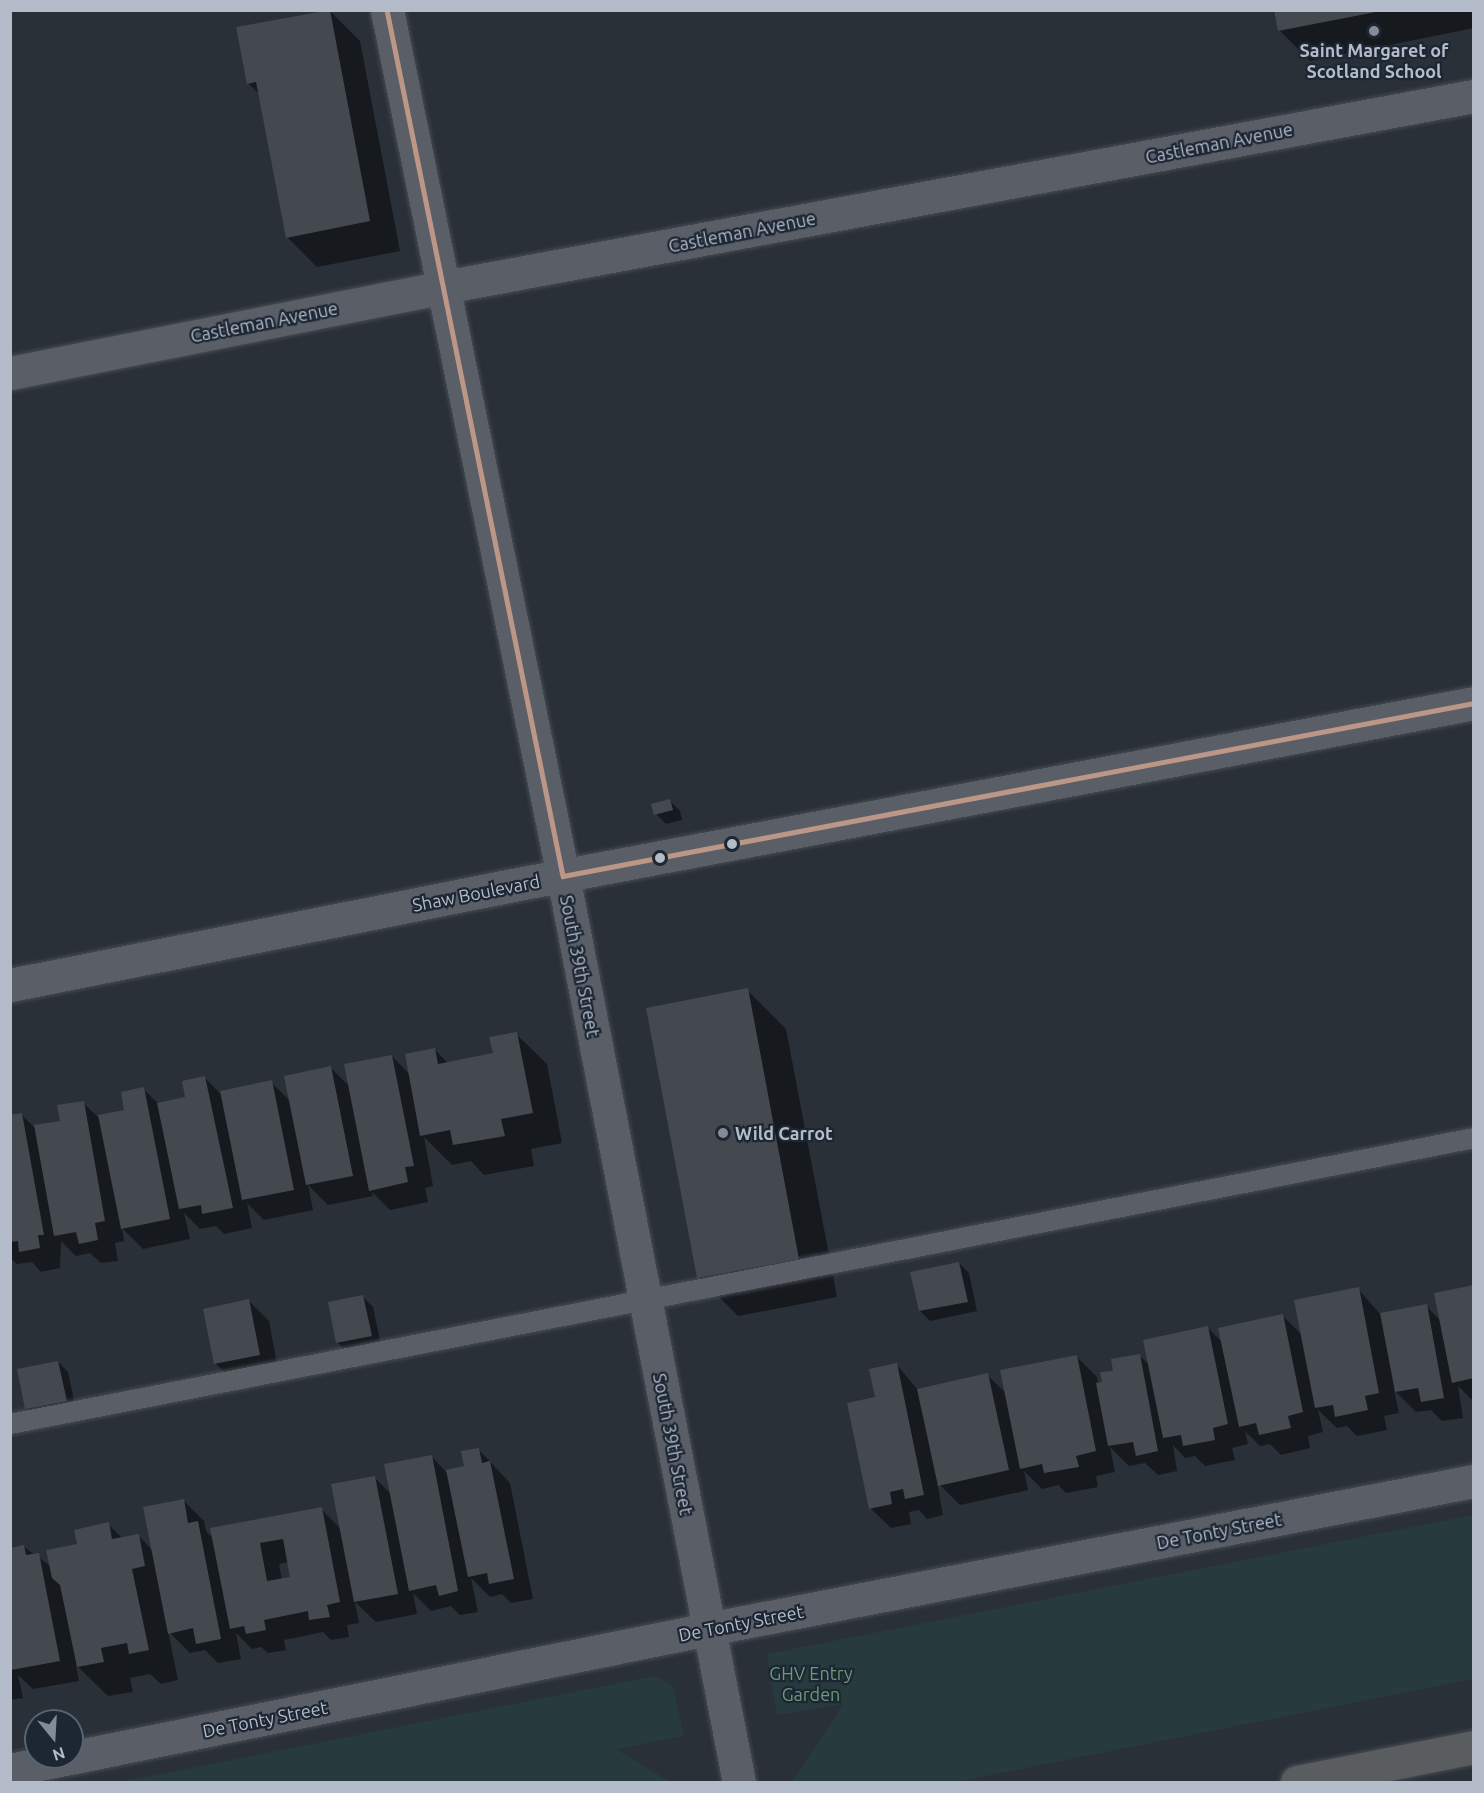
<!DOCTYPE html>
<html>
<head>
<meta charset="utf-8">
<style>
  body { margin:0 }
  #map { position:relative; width:1484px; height:1793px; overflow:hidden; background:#2a3038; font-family:Ubuntu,sans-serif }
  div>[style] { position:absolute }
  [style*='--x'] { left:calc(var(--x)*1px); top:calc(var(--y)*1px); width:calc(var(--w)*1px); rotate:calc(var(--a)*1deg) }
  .green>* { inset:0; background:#273a3e }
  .shadow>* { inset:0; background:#0007 }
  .building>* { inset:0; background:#444950 }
  .roads { filter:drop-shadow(0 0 2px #484c53) drop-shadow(0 0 2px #484c53) }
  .service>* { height:20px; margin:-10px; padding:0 10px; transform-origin:10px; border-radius:10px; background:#5a5e66 }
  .minor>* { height:33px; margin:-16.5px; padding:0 16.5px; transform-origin:16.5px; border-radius:16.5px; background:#5a5e66 }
  .tertiary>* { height:33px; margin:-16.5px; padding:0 16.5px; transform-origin:16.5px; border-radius:16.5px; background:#5a5e66 }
  .motorway>* { height:33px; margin:-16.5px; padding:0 16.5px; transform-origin:16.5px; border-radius:16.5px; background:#5a5d60 }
  .bus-1>* { height:4.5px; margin:-2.25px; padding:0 2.25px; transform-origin:2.25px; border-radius:2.25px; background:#bc9787 }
  .dots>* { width:16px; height:16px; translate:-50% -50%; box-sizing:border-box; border:3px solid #1d2633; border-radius:50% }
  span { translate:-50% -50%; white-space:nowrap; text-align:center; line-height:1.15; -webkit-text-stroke:4.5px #1d2633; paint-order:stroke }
  .poi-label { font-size:18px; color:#b4bcc9; font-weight:700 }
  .left { translate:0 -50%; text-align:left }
  .street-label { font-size:18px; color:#b4bcc9 }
  .park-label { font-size:18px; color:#6b9a76 }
  .frame { position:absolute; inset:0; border:12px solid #b4bcc9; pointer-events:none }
  .north { position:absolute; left:24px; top:1709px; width:60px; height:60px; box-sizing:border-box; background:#1d2633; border:2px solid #59626f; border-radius:50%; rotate:162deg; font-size:16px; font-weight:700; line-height:24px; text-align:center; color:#b4bcc9 }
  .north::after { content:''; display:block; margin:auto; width:21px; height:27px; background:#848b96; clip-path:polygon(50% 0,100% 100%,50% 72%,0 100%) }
</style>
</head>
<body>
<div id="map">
  <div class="green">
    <i style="clip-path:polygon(1473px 1515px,1473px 1679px,956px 1782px,792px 1782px,844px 1704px,777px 1715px,767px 1654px)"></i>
    <i style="clip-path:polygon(655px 1676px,673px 1686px,684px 1736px,616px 1749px,670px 1782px,121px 1782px)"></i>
  </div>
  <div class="shadow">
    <i style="clip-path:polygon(1276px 10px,1474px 10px,1474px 28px,1310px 61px,1280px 31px)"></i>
    <i style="clip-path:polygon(330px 11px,360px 41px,400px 251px,317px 267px,287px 237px,260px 95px,248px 83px)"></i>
    <i style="clip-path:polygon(670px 801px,680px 811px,682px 820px,666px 824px,656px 814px)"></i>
    <i style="clip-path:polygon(747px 990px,786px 1029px,837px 1297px,738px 1316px,699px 1277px)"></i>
    <i style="clip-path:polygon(516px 1034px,547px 1064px,562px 1143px,531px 1149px,534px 1166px,484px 1175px,471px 1161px,452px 1165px,424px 1137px,433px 1186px,425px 1188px,428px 1202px,390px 1210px,372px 1192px,373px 1196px,328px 1205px,308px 1185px,313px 1210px,264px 1220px,247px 1203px,252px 1228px,224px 1234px,216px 1226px,200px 1229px,184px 1213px,190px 1239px,143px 1249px,122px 1228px,124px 1241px,115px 1243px,118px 1261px,101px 1263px,90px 1253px,76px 1256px,61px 1241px,60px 1268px,41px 1272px,32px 1262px,17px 1264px,10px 1258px,10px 1117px,22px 1115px,37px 1130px,62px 1122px,83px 1103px,98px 1117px,126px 1111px,143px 1089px,159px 1104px,187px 1099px,205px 1078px,223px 1096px,271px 1082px,290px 1101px,330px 1067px,350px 1087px,392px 1056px,410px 1075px,435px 1050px,448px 1063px,495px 1055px)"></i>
    <i style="clip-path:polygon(959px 1263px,969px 1273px,977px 1311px,930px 1321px,920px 1311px)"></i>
    <i style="clip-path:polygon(1474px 1287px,1474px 1402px,1458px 1386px,1463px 1418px,1442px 1421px,1431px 1410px,1416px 1412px,1394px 1390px,1399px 1413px,1384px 1416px,1387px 1430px,1357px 1436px,1347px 1426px,1337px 1428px,1318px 1410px,1323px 1432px,1308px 1436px,1310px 1448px,1281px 1455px,1270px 1444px,1260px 1446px,1245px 1431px,1248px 1444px,1232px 1448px,1235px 1460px,1205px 1466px,1195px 1456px,1185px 1458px,1173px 1445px,1177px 1471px,1158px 1475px,1145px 1463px,1129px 1466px,1110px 1447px,1115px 1472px,1096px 1476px,1098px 1487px,1066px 1493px,1058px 1485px,1042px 1489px,1024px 1471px,1028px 1490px,960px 1505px,937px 1482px,943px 1515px,927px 1519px,919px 1510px,909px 1512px,911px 1524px,891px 1528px,870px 1508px,876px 1398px,896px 1364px,918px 1390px,987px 1375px,1007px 1394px,1076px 1356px,1097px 1377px,1098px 1384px,1140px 1356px,1150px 1366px,1208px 1328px,1223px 1343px,1283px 1316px,1303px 1336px,1358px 1289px,1380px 1314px,1426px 1306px,1441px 1321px)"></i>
    <i style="clip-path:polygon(363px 1297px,373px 1307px,381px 1345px,347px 1352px,337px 1342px)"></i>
    <i style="clip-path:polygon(248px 1300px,269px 1321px,279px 1375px,236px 1384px,215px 1363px)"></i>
    <i style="clip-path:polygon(58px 1362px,68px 1372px,76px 1410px,36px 1418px,26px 1408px)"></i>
    <i style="clip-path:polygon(evenodd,478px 1449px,510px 1483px,533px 1599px,511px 1603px,502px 1594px,490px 1597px,471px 1578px,478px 1612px,460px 1615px,451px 1606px,431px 1611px,413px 1593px,417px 1614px,376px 1622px,355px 1602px,359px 1623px,347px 1625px,349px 1637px,331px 1640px,323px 1632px,284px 1640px,286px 1650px,268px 1653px,261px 1647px,252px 1649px,236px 1633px,241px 1659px,218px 1663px,205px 1650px,190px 1653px,168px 1631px,178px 1680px,161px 1684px,150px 1674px,130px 1678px,133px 1692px,108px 1696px,76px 1665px,79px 1681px,33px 1689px,18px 1675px,23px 1698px,10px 1700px,10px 1550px,24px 1547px,52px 1567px,108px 1524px,123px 1539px,138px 1535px,153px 1551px,183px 1500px,204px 1521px,206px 1531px,213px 1538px,321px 1509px,341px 1529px,375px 1478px,392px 1495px,431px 1456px,446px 1472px,466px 1467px,478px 1449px,289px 1562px,292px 1578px,282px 1580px,279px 1564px,289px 1562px)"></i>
  </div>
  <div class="building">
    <i style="clip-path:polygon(330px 10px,370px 221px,286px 238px,256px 82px,247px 84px,236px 27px)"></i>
    <i style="clip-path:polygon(1274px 10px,1376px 10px,1376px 12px,1278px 31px)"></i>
    <i style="clip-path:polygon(670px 799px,673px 810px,654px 815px,651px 804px)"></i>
    <i style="clip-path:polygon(748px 988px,799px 1259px,697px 1278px,646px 1008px)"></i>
    <i style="clip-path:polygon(517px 1032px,533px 1113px,501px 1119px,505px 1136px,453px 1145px,450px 1130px,420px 1136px,405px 1054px,435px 1048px,438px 1064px,493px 1053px,489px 1037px)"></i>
    <i style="clip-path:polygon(392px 1055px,414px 1166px,405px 1167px,408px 1182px,369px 1191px,344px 1064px)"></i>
    <i style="clip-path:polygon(331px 1066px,353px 1176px,306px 1185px,284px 1076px)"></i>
    <i style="clip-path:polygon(205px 1076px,233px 1208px,202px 1214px,201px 1205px,179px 1209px,157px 1103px,185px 1097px,182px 1081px)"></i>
    <i style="clip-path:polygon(272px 1080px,294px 1190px,242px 1200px,220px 1091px)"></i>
    <i style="clip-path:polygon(144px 1087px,170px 1219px,121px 1229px,98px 1115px,124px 1110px,121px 1092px)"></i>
    <i style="clip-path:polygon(84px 1101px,105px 1221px,95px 1223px,98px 1240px,79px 1244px,76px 1232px,54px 1236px,34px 1125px,60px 1121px,57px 1105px)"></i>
    <i style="clip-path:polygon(22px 1113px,44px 1235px,38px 1235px,40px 1248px,19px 1252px,18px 1241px,10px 1242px,10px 1115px)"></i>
    <i style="clip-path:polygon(959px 1262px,968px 1302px,919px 1311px,910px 1272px)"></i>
    <i style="clip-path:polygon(1474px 1285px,1474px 1378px,1452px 1383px,1434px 1293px)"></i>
    <i style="clip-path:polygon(1359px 1287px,1379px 1393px,1365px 1396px,1368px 1410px,1335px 1417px,1333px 1405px,1315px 1408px,1294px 1300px)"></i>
    <i style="clip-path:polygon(363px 1295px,372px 1336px,336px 1343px,328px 1302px)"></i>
    <i style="clip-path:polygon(249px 1299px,260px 1355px,214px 1364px,203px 1309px)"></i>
    <i style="clip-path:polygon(1427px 1304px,1444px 1398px,1421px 1402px,1418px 1388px,1395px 1392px,1380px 1313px)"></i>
    <i style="clip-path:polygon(1283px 1314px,1303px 1412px,1288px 1416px,1291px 1428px,1259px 1435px,1256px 1423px,1239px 1427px,1218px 1328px)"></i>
    <i style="clip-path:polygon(1208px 1326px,1228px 1424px,1213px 1428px,1215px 1440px,1183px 1446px,1181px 1435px,1163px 1438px,1143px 1340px)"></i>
    <i style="clip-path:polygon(1140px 1354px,1158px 1451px,1136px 1456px,1133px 1442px,1108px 1446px,1096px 1383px,1102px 1382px,1100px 1372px,1113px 1371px,1111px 1359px)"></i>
    <i style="clip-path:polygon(1077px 1355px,1096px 1451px,1076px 1456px,1079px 1467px,1044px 1473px,1042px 1464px,1020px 1469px,1000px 1370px)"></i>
    <i style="clip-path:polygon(58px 1361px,67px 1401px,25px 1409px,17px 1369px)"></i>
    <i style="clip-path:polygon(897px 1363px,924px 1495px,905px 1499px,903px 1489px,890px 1492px,892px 1504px,869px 1509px,847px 1403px,875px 1397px,869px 1369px)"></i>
    <i style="clip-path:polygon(988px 1373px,1009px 1470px,938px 1486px,917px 1389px)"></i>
    <i style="clip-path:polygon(479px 1448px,482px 1463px,490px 1461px,514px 1579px,489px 1584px,487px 1573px,468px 1577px,446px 1470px,464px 1466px,461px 1451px)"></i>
    <i style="clip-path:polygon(432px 1455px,458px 1591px,439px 1596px,436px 1585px,409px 1591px,384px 1464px)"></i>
    <i style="clip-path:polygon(375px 1476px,398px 1594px,354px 1602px,331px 1484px)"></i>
    <i style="clip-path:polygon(184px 1499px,188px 1523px,198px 1521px,221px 1639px,196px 1644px,193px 1628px,168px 1634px,143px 1507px)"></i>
    <i style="clip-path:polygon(evenodd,322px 1507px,340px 1602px,327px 1605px,330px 1617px,309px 1620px,308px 1611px,264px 1620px,266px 1630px,246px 1634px,244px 1626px,230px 1629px,210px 1528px,322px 1507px,283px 1539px,290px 1577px,267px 1581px,260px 1543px,283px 1539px)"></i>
    <i style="clip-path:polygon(109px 1522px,112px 1539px,139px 1534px,145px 1566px,132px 1569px,149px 1650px,129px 1654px,127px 1643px,101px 1648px,104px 1662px,77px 1667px,60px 1585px,52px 1578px,46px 1550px,77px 1544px,74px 1530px)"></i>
    <i style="clip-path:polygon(24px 1545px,26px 1555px,39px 1553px,60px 1661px,11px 1670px,10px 1548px)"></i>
  </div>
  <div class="roads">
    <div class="service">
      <i style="--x:10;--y:1424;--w:1492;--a:-11.05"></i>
    </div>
    <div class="minor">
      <i style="--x:10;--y:373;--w:442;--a:-11.2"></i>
      <i style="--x:444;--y:287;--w:1048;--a:-10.51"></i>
      <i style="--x:10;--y:1770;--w:712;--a:-11.42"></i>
      <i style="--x:708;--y:1629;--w:780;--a:-10.94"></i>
    </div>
    <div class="tertiary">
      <i style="--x:387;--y:10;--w:884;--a:78.51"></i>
      <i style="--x:563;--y:876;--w:923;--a:79.01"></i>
      <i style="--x:10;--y:985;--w:513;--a:-11.24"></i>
      <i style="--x:513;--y:885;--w:978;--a:-10.72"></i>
    </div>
    <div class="motorway">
      <i style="--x:1297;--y:1782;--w:180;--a:-11.2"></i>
    </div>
  </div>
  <div class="bus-1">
    <i style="--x:387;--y:10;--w:884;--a:78.51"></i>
    <i style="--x:563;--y:876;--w:927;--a:-10.75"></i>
  </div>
  <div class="dots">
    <i style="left:1374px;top:31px;background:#848b96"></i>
    <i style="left:732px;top:844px;background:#b4bcc9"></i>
    <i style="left:660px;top:858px;background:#b4bcc9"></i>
    <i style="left:723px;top:1133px;background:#848b96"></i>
  </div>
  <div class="poi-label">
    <span style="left:1374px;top:61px">Saint Margaret of<br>Scotland School</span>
    <span class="left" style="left:735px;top:1133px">Wild Carrot</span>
  </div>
  <div class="street-label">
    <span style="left:1219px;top:143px;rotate:-11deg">Castleman Avenue</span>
    <span style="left:742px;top:232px;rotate:-11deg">Castleman Avenue</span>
    <span style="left:264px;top:322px;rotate:-11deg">Castleman Avenue</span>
    <span style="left:476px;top:893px;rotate:-11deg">Shaw Boulevard</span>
    <span style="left:580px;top:966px;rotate:79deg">South 39th Street</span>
    <span style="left:673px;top:1444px;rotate:79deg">South 39th Street</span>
    <span style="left:1219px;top:1531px;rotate:-11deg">De Tonty Street</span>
    <span style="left:741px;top:1623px;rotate:-11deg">De Tonty Street</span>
    <span style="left:265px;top:1719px;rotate:-11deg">De Tonty Street</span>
  </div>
  <div class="park-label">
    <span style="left:811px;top:1684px">GHV Entry<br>Garden</span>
  </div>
  <div class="frame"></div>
  <div class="north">N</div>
</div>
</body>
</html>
